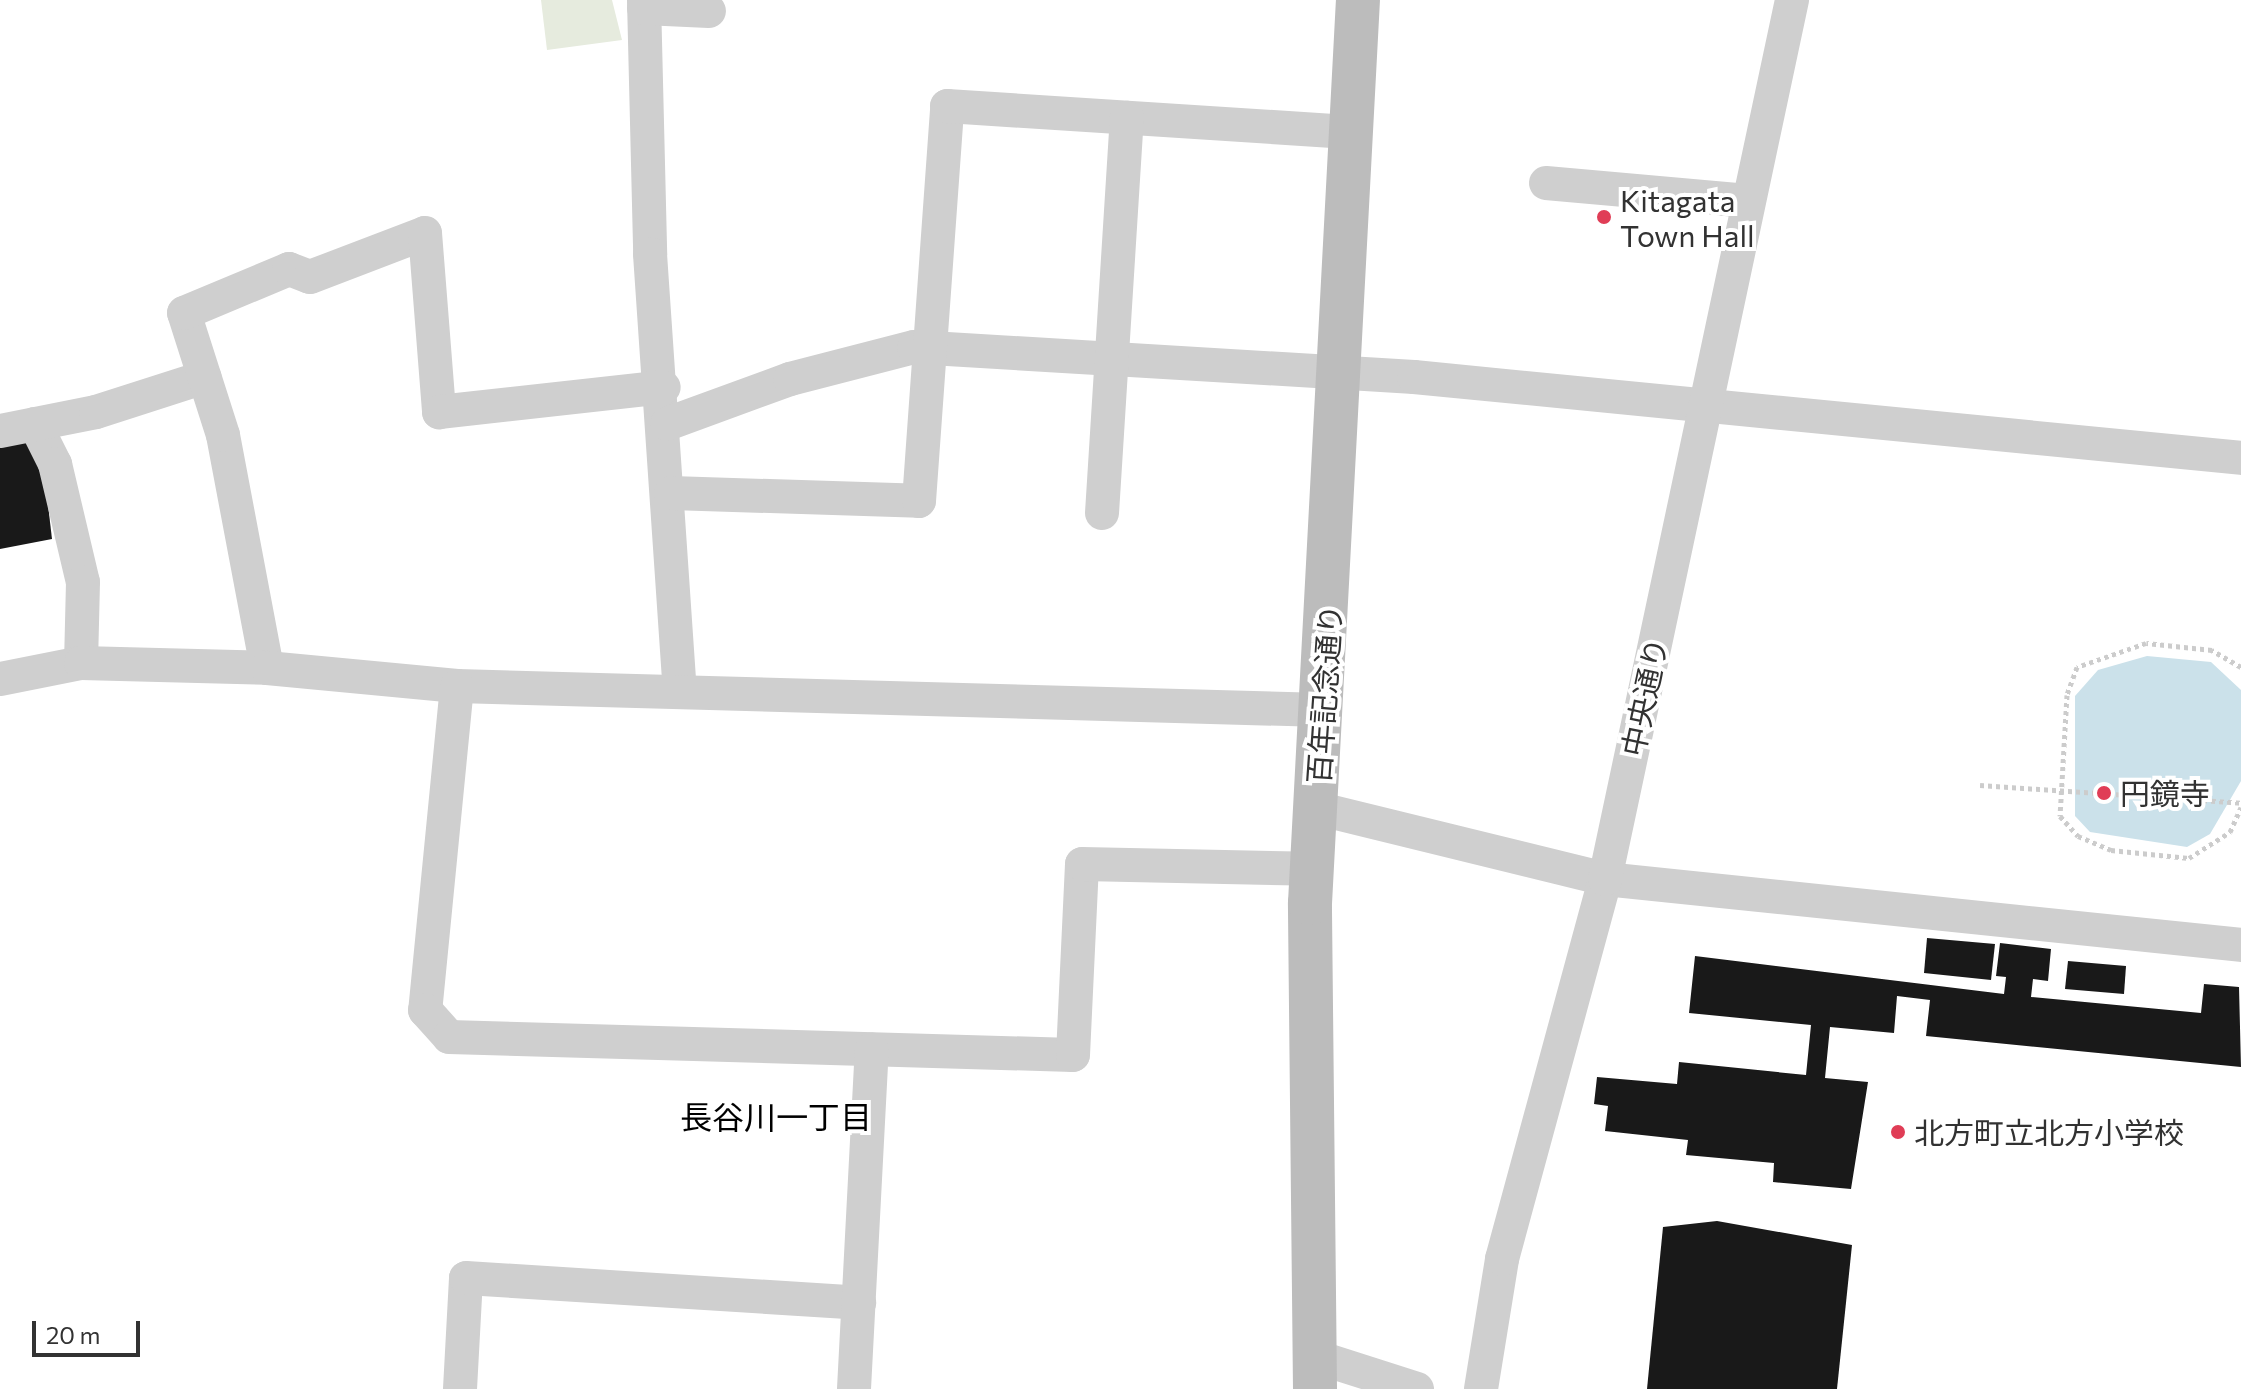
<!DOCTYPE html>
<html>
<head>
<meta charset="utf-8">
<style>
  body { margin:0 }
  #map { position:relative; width:2241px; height:1389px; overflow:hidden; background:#fff; font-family:Commissioner,"Noto Sans JP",sans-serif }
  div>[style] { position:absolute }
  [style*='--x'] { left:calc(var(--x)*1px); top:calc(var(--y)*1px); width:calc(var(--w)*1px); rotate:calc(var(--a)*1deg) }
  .green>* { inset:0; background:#e6ebde }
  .water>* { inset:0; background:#cbe1ea }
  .building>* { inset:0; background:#191919 }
  .path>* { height:5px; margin-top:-2.5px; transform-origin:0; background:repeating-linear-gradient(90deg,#ccc 0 4px,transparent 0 8px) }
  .street>* { height:34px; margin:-17px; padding:0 17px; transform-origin:17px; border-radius:17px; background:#cfcfcf }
  .secondary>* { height:44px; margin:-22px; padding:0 22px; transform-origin:22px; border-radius:22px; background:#bcbcbc }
  .dots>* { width:22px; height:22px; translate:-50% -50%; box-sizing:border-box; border:4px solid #fff; border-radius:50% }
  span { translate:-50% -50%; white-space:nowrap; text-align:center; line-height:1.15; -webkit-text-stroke:8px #fff; paint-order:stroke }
  .poi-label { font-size:30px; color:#323232 }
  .left { translate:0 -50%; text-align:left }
  .street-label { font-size:30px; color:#323232 }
  .neighbourhood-label { font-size:32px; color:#000 }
  .scale { position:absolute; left:32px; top:1321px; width:108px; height:36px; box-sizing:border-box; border:4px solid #323232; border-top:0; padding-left:10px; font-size:24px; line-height:28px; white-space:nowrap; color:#323232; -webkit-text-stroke:6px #fff; paint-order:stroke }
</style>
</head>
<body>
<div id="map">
  <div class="green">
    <i style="clip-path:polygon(541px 0,612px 0,622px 40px,547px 50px)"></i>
  </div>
  <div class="water">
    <i style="clip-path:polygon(2147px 656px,2211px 662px,2241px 690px,2241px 781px,2210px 834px,2187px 847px,2090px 832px,2075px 816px,2075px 696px,2098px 670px)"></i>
  </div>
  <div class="building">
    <i style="clip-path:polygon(40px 436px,52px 539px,0 549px,0 442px)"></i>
    <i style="clip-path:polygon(1927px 938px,1995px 944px,1991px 980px,1924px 973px)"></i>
    <i style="clip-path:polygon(2000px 943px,2051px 949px,2048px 981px,2033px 979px,2031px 997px,2201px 1013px,2204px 984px,2239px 987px,2241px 1067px,1926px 1036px,1930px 1000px,1897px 996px,1894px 1033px,1830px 1027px,1825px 1078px,1868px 1082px,1851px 1189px,1773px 1182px,1774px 1163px,1686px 1155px,1688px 1140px,1605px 1131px,1608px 1106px,1594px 1104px,1597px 1077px,1677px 1084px,1679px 1062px,1806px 1075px,1811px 1025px,1689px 1013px,1695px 956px,2004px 994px,2006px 977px,1996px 976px)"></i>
    <i style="clip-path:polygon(2068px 961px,2126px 966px,2124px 994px,2065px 989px)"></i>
    <i style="clip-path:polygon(1717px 1221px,1852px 1245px,1837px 1389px,1647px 1389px,1663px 1227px)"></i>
  </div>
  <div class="path">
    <i style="--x:2241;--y:667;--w:34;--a:-150"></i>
    <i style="--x:2212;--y:650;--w:66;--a:-173.9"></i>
    <i style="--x:2146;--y:643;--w:73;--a:160.8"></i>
    <i style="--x:2077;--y:667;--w:30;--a:110"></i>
    <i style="--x:2067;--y:695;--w:121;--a:93.3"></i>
    <i style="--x:2060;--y:816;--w:27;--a:48"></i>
    <i style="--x:2078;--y:836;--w:36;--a:23"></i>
    <i style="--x:2111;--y:850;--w:78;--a:5.9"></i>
    <i style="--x:2189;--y:858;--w:49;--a:-32.4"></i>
    <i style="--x:2230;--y:832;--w:27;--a:-66"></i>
    <i style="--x:1980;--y:785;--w:262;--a:3.9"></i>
  </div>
  <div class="street">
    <i style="--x:644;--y:0;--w:254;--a:88.6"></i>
    <i style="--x:650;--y:254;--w:439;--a:86.1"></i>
    <i style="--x:644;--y:8;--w:65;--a:2.6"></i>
    <i style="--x:1546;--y:183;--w:203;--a:5.1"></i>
    <i style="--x:35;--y:424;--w:45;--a:63.4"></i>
    <i style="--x:55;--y:464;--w:121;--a:76.7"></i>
    <i style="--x:83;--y:582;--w:81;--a:91.4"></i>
    <i style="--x:667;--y:424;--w:131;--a:-20.1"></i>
    <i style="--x:790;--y:379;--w:128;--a:-14.5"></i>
    <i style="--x:914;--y:347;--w:501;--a:3.43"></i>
    <i style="--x:1414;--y:377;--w:831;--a:5.59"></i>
    <i style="--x:0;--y:431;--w:98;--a:-11.2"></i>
    <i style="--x:96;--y:412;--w:114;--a:-17.8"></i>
    <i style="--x:671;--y:493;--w:248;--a:1.8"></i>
    <i style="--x:919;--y:501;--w:396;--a:-85.9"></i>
    <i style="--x:947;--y:106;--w:406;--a:3.7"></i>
    <i style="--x:1102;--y:513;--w:396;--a:-86.4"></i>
    <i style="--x:267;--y:668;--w:237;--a:-100.7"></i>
    <i style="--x:223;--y:435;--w:128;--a:-107.7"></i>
    <i style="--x:184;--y:313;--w:114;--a:-22.7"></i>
    <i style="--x:289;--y:269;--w:22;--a:21"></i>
    <i style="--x:310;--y:277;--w:123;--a:-20.9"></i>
    <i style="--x:425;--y:233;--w:180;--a:85.5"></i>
    <i style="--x:439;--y:412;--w:226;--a:-6.3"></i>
    <i style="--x:0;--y:679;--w:83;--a:-11.2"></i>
    <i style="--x:81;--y:663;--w:186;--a:1.5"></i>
    <i style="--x:267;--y:668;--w:191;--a:5.4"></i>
    <i style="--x:457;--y:686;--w:867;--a:1.59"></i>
    <i style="--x:457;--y:686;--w:326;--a:95.6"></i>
    <i style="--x:425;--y:1010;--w:36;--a:48"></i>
    <i style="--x:449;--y:1037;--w:624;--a:1.65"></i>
    <i style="--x:1073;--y:1055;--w:191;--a:-87.3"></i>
    <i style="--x:1082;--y:864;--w:230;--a:1.2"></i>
    <i style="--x:1316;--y:808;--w:298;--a:13.8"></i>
    <i style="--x:1605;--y:879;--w:639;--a:5.92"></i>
    <i style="--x:1317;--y:1357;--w:105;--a:17.7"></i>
    <i style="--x:460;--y:1389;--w:111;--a:-86.9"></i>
    <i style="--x:466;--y:1278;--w:394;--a:3.6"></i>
    <i style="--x:854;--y:1389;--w:340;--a:-87"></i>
    <i style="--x:1481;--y:1389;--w:132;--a:-80.8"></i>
    <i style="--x:1502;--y:1259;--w:394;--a:-74.8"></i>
    <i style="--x:1605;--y:879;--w:899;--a:-77.99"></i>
  </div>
  <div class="secondary">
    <i style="--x:1315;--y:1389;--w:486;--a:-90.6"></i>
    <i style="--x:1310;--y:903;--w:904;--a:-86.96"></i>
  </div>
  <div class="dots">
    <i style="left:1604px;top:217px;background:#e03d56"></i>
    <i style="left:2104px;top:793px;background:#e03d56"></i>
    <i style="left:1898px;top:1132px;background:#e03d56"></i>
  </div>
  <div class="poi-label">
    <span class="left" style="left:1620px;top:217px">Kitagata<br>Town Hall</span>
    <span class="left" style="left:2120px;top:793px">円鏡寺</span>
    <span class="left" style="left:1914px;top:1132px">北方町立北方小学校</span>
  </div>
  <div class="street-label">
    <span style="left:1324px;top:694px;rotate:-86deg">百年記念通り</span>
    <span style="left:1644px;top:697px;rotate:-78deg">中央通り</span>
  </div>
  <div class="neighbourhood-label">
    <span style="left:776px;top:1116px">長谷川一丁目</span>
  </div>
  <div class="scale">20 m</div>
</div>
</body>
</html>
